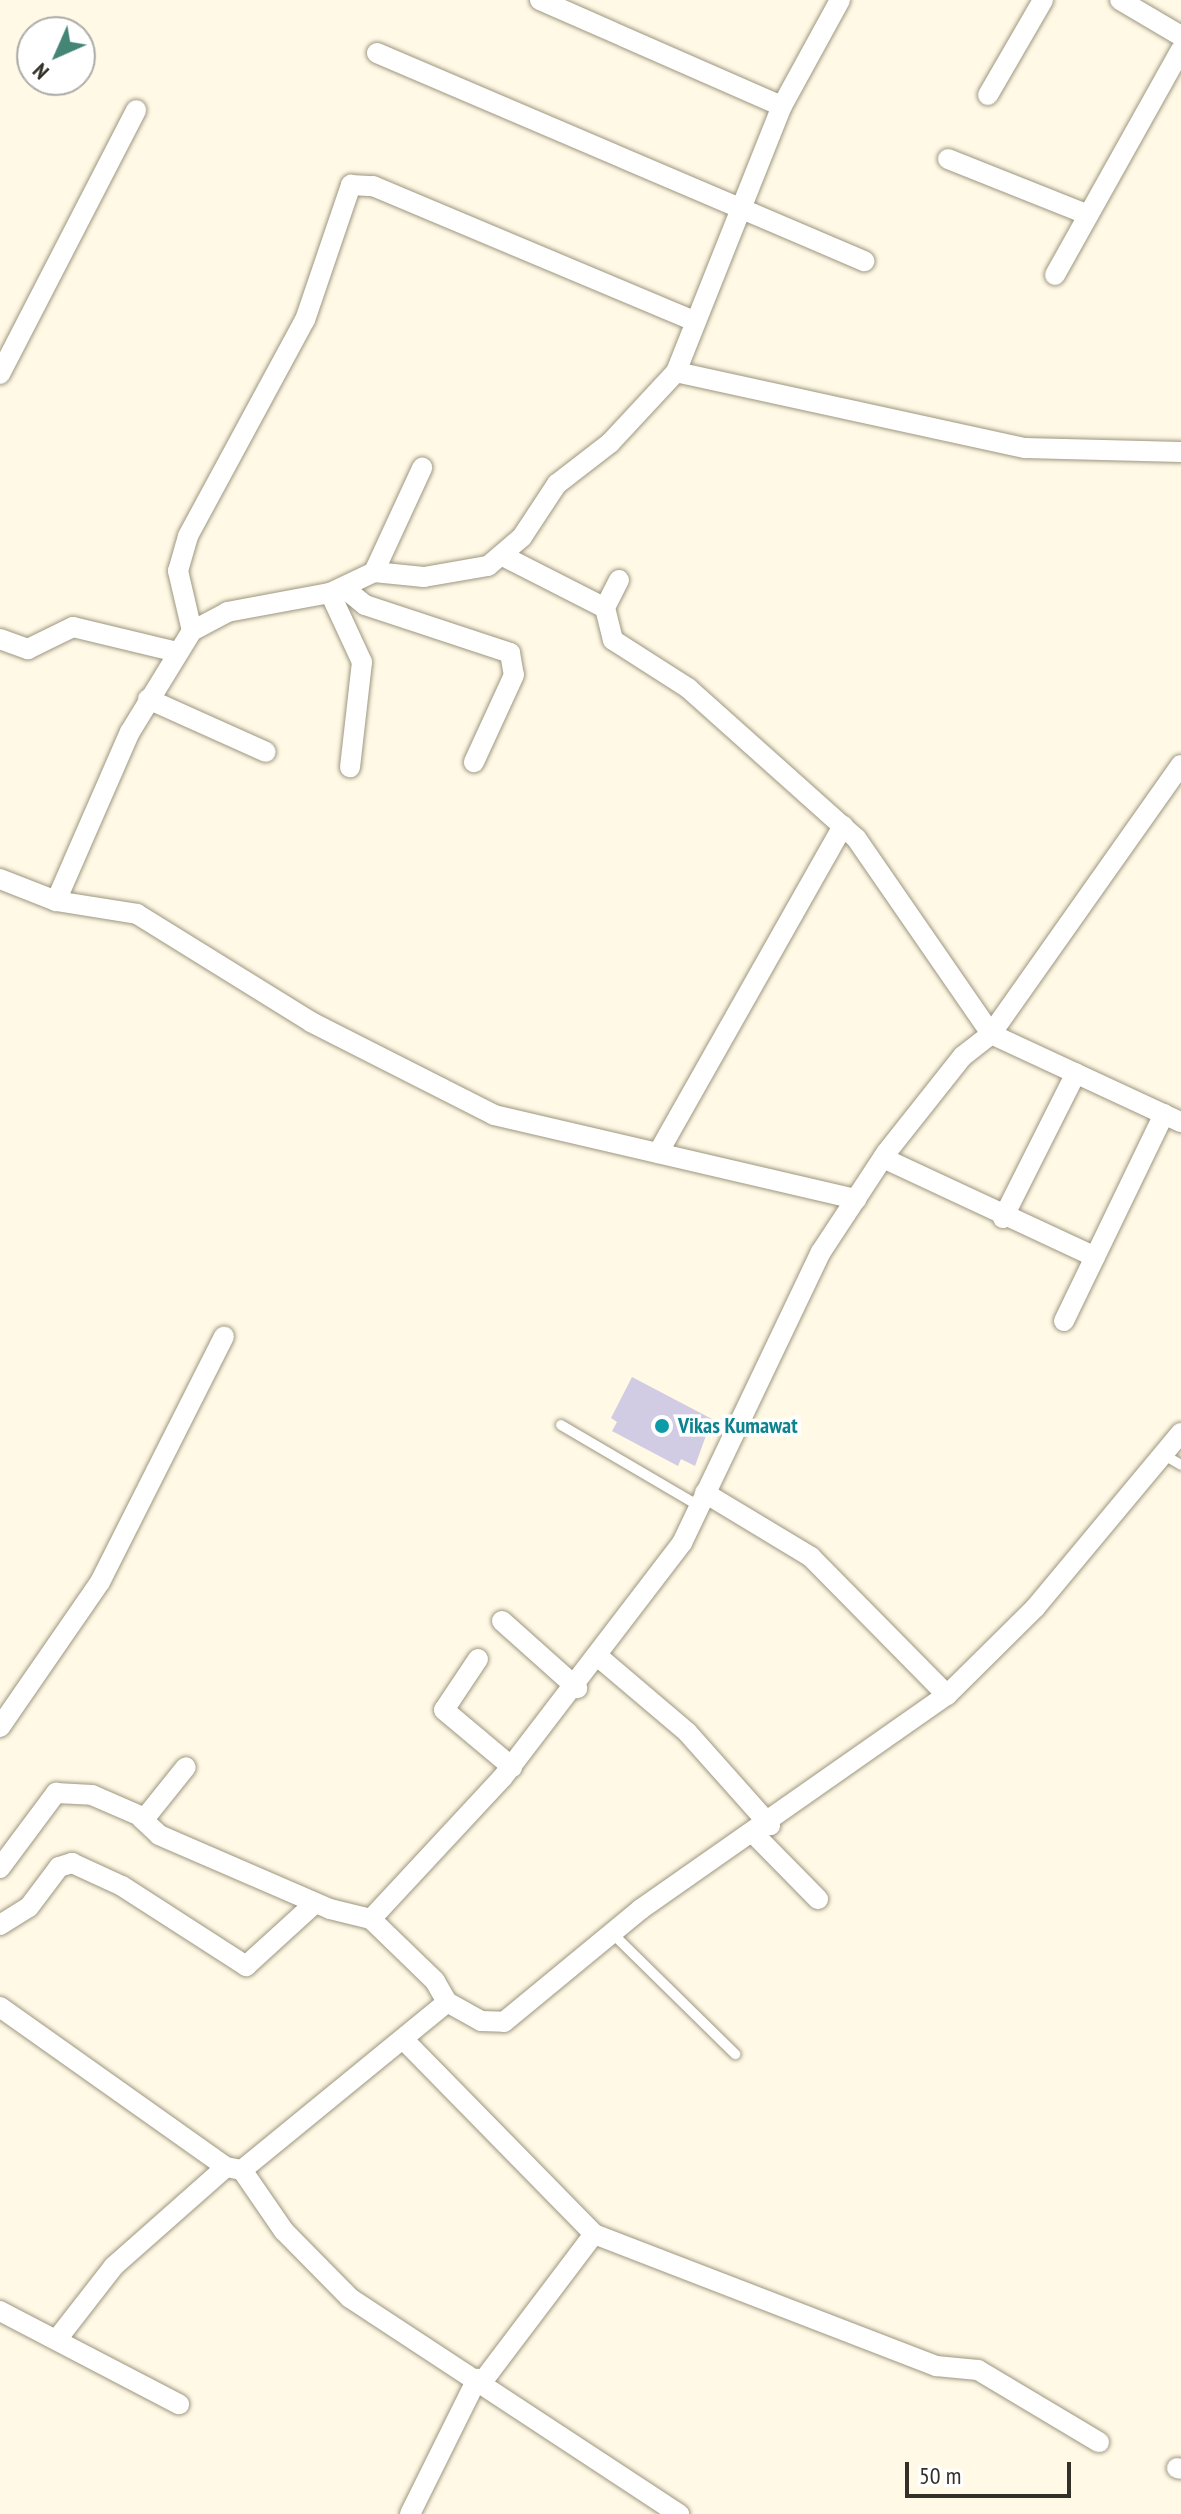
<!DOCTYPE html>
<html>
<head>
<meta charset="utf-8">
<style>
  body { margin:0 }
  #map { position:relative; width:1181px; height:2514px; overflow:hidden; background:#fff9e5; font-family:"PT Sans Narrow",sans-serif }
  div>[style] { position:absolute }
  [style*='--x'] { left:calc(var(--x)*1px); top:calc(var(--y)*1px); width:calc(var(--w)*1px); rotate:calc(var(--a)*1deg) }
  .building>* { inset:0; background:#d1cce4 }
  .roads { filter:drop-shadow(0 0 2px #9d9680) drop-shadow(0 0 2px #9d9680) }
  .lane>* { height:10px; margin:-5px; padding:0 5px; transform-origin:5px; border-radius:5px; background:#fff }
  .street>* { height:20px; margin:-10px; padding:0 10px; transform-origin:10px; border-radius:10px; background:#fff }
  .dots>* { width:22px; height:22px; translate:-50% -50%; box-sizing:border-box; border:4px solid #fff; border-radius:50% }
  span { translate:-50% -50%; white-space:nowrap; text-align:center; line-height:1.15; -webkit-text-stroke:7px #fff; paint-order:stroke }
  .culture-label { font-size:22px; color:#0d838f; font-weight:700 }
  .left { translate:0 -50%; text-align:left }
  .north { position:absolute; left:16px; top:16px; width:80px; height:80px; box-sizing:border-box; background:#fff; border:2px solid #adaca9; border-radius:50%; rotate:225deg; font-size:22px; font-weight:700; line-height:32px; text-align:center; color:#333027 }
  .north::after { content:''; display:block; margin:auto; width:28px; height:36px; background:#448575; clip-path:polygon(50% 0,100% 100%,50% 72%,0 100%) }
  .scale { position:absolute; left:905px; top:2462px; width:166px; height:36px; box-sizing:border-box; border:4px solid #333027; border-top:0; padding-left:10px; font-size:24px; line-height:28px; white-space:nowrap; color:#333027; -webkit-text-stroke:6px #fff; paint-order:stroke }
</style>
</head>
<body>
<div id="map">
  <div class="building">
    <i style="clip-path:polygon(632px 1377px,712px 1419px,695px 1466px,681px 1459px,678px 1466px,612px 1431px,617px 1422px,611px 1418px)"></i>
  </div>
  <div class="roads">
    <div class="lane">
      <i style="--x:561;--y:1425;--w:160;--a:30.4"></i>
      <i style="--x:1164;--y:1455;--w:20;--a:30"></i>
      <i style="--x:612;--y:1933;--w:173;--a:44.5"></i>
    </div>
    <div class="street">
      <i style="--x:540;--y:0;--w:264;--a:23.7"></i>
      <i style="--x:1120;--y:0;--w:71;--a:30.5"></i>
      <i style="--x:377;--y:53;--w:530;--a:23.13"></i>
      <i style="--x:988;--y:95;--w:110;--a:-59.9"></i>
      <i style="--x:948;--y:159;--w:146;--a:21.7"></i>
      <i style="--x:1055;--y:275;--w:258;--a:-60.8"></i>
      <i style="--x:676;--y:372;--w:357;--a:12.3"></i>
      <i style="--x:1025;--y:448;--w:156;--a:1.5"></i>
      <i style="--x:0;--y:374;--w:297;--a:-62.7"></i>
      <i style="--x:503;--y:556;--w:114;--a:27"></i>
      <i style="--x:374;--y:572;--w:115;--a:-65.2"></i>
      <i style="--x:619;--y:580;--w:31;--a:117"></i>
      <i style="--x:605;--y:608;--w:33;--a:76"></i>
      <i style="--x:613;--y:640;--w:89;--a:32.6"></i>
      <i style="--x:688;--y:688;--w:225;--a:41.8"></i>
      <i style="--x:856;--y:838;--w:238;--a:55.4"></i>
      <i style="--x:991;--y:1034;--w:329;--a:-54.8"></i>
      <i style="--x:344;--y:588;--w:27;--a:39"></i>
      <i style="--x:365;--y:605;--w:153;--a:18.3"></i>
      <i style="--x:510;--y:653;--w:22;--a:80"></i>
      <i style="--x:514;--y:675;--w:96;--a:114.7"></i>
      <i style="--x:330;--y:593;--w:76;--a:65.1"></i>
      <i style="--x:362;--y:662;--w:106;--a:96.5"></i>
      <i style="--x:192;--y:631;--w:62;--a:-103.1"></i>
      <i style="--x:178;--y:571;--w:36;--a:-74"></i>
      <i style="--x:188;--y:536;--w:246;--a:-61.6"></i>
      <i style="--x:305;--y:320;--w:143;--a:-71.2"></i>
      <i style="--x:351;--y:185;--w:22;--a:3"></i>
      <i style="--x:373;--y:186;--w:350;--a:22.8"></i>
      <i style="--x:0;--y:639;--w:30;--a:20"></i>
      <i style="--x:28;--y:649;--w:50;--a:-26.1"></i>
      <i style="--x:73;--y:627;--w:107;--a:13.5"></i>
      <i style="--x:148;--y:699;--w:129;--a:24.2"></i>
      <i style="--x:0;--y:879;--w:60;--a:21.4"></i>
      <i style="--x:56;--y:901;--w:82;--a:9.1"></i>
      <i style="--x:137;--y:914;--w:205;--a:31.8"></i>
      <i style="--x:311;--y:1022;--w:205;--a:26.9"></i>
      <i style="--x:494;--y:1115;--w:372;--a:13.1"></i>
      <i style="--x:56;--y:901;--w:184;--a:-66.4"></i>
      <i style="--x:130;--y:732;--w:119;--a:-58.5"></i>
      <i style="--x:192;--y:631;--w:40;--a:-28"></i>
      <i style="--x:227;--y:612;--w:105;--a:-10.5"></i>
      <i style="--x:330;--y:593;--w:49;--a:-25.5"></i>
      <i style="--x:374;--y:572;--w:50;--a:5.7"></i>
      <i style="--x:424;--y:577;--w:65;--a:-9.8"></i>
      <i style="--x:488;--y:566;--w:45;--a:-40.5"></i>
      <i style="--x:522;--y:537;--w:64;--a:-56.6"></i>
      <i style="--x:557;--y:484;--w:67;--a:-37.7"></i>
      <i style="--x:610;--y:443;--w:97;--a:-47.1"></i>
      <i style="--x:676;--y:372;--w:286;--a:-68.3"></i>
      <i style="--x:782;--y:106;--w:121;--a:-61.3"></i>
      <i style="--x:658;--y:1153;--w:376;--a:-60.5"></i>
      <i style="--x:883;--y:1158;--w:234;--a:25"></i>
      <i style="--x:1003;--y:1218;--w:162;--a:-63.3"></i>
      <i style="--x:1064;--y:1321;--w:230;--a:-64.2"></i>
      <i style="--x:502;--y:1621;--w:101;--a:41.8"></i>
      <i style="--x:478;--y:1659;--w:61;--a:123.7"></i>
      <i style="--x:444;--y:1710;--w:89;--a:40"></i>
      <i style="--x:601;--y:1659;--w:113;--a:40.3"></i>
      <i style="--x:687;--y:1732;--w:125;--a:48.3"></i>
      <i style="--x:947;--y:1695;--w:124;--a:-44.7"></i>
      <i style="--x:1035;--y:1608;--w:228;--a:-50.2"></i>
      <i style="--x:0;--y:1727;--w:176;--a:-55.4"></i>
      <i style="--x:100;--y:1582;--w:275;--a:-63.2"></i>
      <i style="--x:141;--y:1818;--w:25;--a:43"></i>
      <i style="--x:159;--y:1835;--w:186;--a:23.4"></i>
      <i style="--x:330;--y:1909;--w:42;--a:13.7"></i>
      <i style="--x:755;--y:1835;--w:90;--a:45.5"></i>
      <i style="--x:0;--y:1868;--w:94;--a:-53.3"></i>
      <i style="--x:56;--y:1793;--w:36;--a:3"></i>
      <i style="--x:92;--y:1795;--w:58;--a:23.5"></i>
      <i style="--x:145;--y:1818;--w:65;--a:-51.2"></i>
      <i style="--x:0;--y:1925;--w:34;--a:-32"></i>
      <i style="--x:29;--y:1907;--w:50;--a:-53.1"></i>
      <i style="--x:59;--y:1867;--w:14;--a:-17"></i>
      <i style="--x:72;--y:1863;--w:55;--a:24.7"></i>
      <i style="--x:122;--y:1886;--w:148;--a:32.8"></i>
      <i style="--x:246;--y:1966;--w:93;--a:-42.4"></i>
      <i style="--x:447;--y:2002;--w:39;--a:29"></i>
      <i style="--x:481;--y:2021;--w:23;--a:2"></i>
      <i style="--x:504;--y:2022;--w:178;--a:-39.5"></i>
      <i style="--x:641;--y:1909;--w:373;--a:-35"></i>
      <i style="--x:947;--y:1695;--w:194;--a:-134.6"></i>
      <i style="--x:811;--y:1557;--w:124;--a:-148.9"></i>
      <i style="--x:0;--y:2007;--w:277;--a:35.3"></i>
      <i style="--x:226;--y:2167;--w:16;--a:11"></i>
      <i style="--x:242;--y:2170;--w:265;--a:-39.3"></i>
      <i style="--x:447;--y:2002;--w:24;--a:-120"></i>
      <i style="--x:435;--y:1981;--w:89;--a:-135.9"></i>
      <i style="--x:371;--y:1919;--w:194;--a:-47.1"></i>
      <i style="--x:503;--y:1777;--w:295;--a:-52.6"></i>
      <i style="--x:682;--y:1543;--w:322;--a:-64.5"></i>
      <i style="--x:821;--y:1252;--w:118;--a:-56.7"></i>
      <i style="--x:886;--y:1153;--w:124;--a:-51.6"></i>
      <i style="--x:963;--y:1056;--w:36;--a:-38"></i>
      <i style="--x:991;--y:1034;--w:209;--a:24.9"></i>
      <i style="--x:404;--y:2040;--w:272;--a:45.6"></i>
      <i style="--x:594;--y:2234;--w:186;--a:127.1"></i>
      <i style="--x:242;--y:2170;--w:74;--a:55.5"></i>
      <i style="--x:284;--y:2231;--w:94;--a:45.4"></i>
      <i style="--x:350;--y:2298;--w:394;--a:33.3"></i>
      <i style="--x:594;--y:2234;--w:367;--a:21.1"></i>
      <i style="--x:936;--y:2366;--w:42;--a:5.4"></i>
      <i style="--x:978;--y:2370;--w:141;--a:30.8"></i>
      <i style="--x:0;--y:2311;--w:202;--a:27.5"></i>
      <i style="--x:58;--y:2338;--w:91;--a:-52.1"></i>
      <i style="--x:114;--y:2266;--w:149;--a:-41.5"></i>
      <i style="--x:1177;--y:2468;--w:4;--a:14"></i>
      <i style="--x:410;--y:2514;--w:151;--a:-63.6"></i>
    </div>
  </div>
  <div class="dots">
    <i style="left:662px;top:1426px;background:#0f9aa8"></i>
  </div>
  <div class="culture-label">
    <span class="left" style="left:678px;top:1426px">Vikas Kumawat</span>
  </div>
  <div class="north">N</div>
  <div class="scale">50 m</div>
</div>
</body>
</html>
